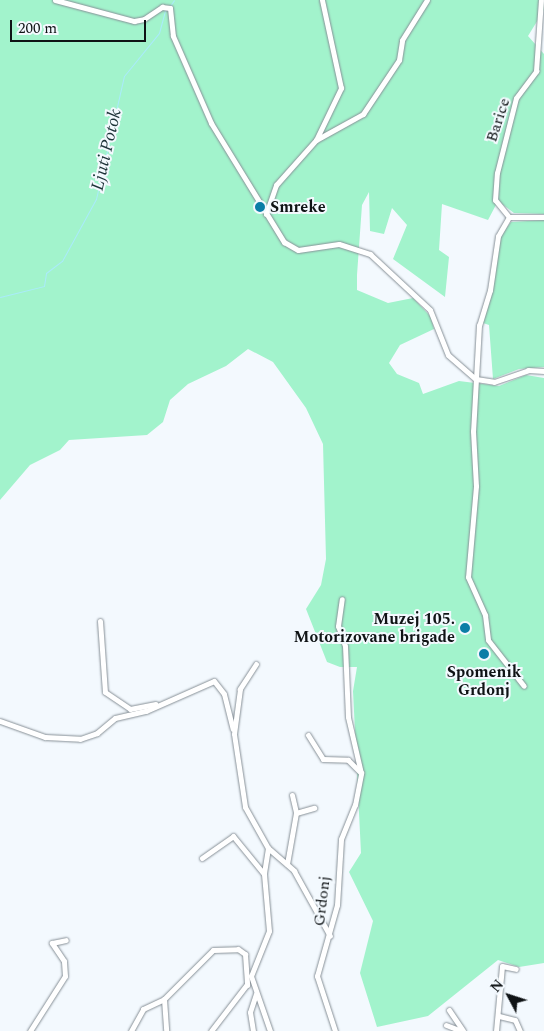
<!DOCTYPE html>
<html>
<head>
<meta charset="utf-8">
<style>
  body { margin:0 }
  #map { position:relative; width:544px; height:1031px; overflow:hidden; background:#f3f9fe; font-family:Spectral,serif }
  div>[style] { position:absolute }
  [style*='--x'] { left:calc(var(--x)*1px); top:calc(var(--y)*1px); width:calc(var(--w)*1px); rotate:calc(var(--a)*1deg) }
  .green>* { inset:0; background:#a2f3cc }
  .stream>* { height:1px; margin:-0.5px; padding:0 0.5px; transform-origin:0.5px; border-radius:0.5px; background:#aaebfc }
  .roads { filter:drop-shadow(0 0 1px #879097) drop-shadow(0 0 1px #879097) }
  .street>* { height:5px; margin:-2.5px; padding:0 2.5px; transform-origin:2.5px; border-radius:2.5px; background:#fff }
  .dots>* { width:14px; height:14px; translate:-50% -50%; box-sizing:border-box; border:2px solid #f3f9fe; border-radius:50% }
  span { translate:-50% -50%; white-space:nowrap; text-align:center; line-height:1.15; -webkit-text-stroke:4px #f3f9fe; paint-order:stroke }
  .street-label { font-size:16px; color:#0f1315 }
  .poi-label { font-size:16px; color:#0f1315; font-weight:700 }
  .left { translate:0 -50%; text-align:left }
  .right { translate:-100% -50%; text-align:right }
  .water-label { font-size:18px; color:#1d3338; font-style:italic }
  .north { position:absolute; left:484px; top:971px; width:50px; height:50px; -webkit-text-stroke:4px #f3f9fe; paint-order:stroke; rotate:310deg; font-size:14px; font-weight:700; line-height:20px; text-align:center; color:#0f1315 }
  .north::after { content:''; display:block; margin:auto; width:18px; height:22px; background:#0f1315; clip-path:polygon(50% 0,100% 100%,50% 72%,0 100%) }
  .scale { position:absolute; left:10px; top:20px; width:136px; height:22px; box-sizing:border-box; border:2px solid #0f1315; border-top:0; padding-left:6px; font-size:15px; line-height:18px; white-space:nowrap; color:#0f1315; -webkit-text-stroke:4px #f3f9fe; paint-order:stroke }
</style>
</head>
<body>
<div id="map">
  <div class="green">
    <i style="clip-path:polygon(0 0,544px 0,544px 10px,528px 36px,544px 54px,544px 214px,514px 213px,498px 201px,488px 220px,442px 204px,439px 250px,449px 257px,445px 297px,393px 259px,407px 225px,392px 208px,384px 234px,370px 231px,369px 192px,362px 205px,357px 275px,357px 290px,388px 303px,413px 298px,431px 317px,434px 329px,400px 345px,389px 363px,397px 374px,419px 383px,423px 394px,459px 381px,499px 386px,526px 375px,544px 378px,544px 963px,519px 967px,498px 960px,428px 1016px,377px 1027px,360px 973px,373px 921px,349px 872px,361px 853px,353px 691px,357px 667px,340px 667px,327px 662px,306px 609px,321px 585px,326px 559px,323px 444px,306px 408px,273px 362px,248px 349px,226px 366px,188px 384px,170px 400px,163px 422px,147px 435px,69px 440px,60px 450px,30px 465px,0 500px)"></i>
    <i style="clip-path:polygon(544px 220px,544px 367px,519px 369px,493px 379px,489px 325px,483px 323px,500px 237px,511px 222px)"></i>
  </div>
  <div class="stream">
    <i style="--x:170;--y:6;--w:7;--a:-56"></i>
    <i style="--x:0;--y:297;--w:45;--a:-14"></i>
    <i style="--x:44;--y:286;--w:13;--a:-81"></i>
    <i style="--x:46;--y:273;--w:20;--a:-37"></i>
    <i style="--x:62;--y:261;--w:71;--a:-61.3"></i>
    <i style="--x:96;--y:199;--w:126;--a:-77.2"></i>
    <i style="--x:124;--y:76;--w:55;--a:-50.9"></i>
    <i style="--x:159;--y:33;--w:24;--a:-75"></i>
  </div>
  <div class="roads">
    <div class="street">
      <i style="--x:55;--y:0;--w:82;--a:14.9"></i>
      <i style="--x:134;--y:21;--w:10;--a:-11"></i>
      <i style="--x:144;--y:19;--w:22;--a:-34"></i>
      <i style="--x:162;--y:7;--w:8;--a:7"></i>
      <i style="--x:170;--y:8;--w:28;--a:84"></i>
      <i style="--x:173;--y:36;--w:95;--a:66.4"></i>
      <i style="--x:211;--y:123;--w:140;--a:58.5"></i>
      <i style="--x:284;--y:242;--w:16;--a:30"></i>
      <i style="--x:298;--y:250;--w:41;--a:-8.3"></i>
      <i style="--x:339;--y:244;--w:33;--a:18"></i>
      <i style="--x:370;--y:254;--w:82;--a:43"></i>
      <i style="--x:430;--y:310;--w:48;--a:68.2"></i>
      <i style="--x:448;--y:355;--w:37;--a:41"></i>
      <i style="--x:476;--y:379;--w:18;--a:9"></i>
      <i style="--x:494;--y:382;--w:36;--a:-19"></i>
      <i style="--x:528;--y:370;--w:16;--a:4"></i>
      <i style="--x:316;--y:140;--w:58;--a:-64.3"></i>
      <i style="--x:341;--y:88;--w:90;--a:-102.2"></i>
      <i style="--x:266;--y:214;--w:31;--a:-71"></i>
      <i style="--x:276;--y:185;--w:60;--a:-48.4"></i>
      <i style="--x:316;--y:140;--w:54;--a:-29"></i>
      <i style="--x:363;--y:114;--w:65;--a:-56.3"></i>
      <i style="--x:399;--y:60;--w:20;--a:-81"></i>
      <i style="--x:402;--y:40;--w:47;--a:-58"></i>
      <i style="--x:509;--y:217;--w:22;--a:120"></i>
      <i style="--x:498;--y:236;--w:55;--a:98.4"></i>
      <i style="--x:490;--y:290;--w:37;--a:107"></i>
      <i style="--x:479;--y:325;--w:106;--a:93.2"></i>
      <i style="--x:473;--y:431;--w:55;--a:86.9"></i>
      <i style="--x:476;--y:486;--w:91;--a:95"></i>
      <i style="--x:468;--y:577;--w:42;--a:65.9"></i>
      <i style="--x:485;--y:615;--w:25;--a:83"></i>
      <i style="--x:488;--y:640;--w:58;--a:52"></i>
      <i style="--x:509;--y:217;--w:22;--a:-129"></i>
      <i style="--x:495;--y:200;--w:27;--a:-86"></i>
      <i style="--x:497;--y:173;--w:77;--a:-75.8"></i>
      <i style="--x:516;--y:98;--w:34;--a:-53"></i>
      <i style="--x:536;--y:71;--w:71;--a:-86"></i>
      <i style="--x:509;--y:217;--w:35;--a:0"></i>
      <i style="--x:100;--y:621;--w:71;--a:86"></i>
      <i style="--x:105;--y:692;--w:30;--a:34"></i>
      <i style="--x:130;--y:709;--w:26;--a:-11"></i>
      <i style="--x:256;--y:664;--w:30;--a:123"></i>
      <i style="--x:240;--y:689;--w:45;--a:97.6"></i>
      <i style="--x:234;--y:734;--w:74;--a:81.4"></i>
      <i style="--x:245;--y:807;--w:47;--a:60.7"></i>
      <i style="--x:268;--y:848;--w:26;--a:99"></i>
      <i style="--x:264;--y:874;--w:57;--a:85"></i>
      <i style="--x:269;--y:931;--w:48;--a:111.8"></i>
      <i style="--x:251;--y:976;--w:58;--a:70.9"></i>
      <i style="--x:0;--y:721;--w:48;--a:19.6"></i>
      <i style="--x:45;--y:737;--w:35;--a:3"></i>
      <i style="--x:80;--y:739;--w:18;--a:-19"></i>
      <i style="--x:97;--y:733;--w:23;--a:-40"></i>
      <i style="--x:115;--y:718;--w:32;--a:-13"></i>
      <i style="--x:146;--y:711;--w:74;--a:-23.8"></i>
      <i style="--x:214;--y:681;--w:16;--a:52"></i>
      <i style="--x:224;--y:694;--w:36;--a:76"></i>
      <i style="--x:308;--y:735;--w:28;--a:58"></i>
      <i style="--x:323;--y:759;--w:25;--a:2"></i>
      <i style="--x:348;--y:760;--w:18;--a:45"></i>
      <i style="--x:292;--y:795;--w:18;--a:77"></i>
      <i style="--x:268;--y:848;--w:35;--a:41"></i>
      <i style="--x:294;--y:871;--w:74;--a:61"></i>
      <i style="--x:202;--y:858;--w:38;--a:-35"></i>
      <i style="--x:233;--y:836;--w:49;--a:50.8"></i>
      <i style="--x:287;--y:864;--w:52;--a:-80"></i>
      <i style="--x:296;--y:813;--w:19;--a:-16"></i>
      <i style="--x:164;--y:999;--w:32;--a:86"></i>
      <i style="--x:449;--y:1010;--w:25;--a:56"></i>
      <i style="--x:499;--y:1016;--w:16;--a:14"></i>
      <i style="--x:515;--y:1020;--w:12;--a:66"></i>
      <i style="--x:446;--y:1025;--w:17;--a:21"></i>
      <i style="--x:30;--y:1031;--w:65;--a:-57.5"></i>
      <i style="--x:65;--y:976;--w:15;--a:-94"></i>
      <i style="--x:64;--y:961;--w:22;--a:-124"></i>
      <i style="--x:52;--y:943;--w:14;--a:-12"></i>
      <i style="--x:131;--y:1031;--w:25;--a:-61"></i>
      <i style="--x:143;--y:1009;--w:23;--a:-25"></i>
      <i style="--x:164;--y:999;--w:69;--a:-45"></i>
      <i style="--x:213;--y:950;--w:25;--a:-2"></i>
      <i style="--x:238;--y:949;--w:9;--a:36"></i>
      <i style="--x:245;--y:954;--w:31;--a:86"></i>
      <i style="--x:211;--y:1031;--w:59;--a:-52.5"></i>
      <i style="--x:253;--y:1031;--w:19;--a:-99"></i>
      <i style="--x:250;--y:1012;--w:19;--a:-72"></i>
      <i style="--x:335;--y:1031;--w:58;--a:-108.1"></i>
      <i style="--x:317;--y:976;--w:74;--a:-74.3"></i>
      <i style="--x:337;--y:905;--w:66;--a:-86.5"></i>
      <i style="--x:341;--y:839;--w:37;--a:-68"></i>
      <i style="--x:355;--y:805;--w:33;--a:-79"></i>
      <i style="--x:361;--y:773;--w:57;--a:-103.1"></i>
      <i style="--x:348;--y:717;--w:71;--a:-92.4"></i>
      <i style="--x:345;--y:646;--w:21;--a:-109"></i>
      <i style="--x:338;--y:626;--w:27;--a:-82"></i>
      <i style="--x:496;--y:1031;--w:65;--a:-84.7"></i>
      <i style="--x:502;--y:966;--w:14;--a:12"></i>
    </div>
  </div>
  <div class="dots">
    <i style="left:260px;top:207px;background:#0b7ea6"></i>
    <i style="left:465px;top:628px;background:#0b7ea6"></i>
    <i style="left:484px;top:654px;background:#0b7ea6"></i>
  </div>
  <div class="street-label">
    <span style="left:498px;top:120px;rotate:-72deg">Barice</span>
    <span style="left:322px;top:901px;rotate:-83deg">Grdonj</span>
  </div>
  <div class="poi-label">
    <span class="left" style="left:270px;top:207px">Smreke</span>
    <span class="right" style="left:455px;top:628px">Muzej 105.<br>Motorizovane brigade</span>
    <span style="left:484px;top:681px">Spomenik<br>Grdonj</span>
  </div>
  <div class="water-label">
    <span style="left:107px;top:150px;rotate:-77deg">Ljuti Potok</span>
  </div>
  <div class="north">N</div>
  <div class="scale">200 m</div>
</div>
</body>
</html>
